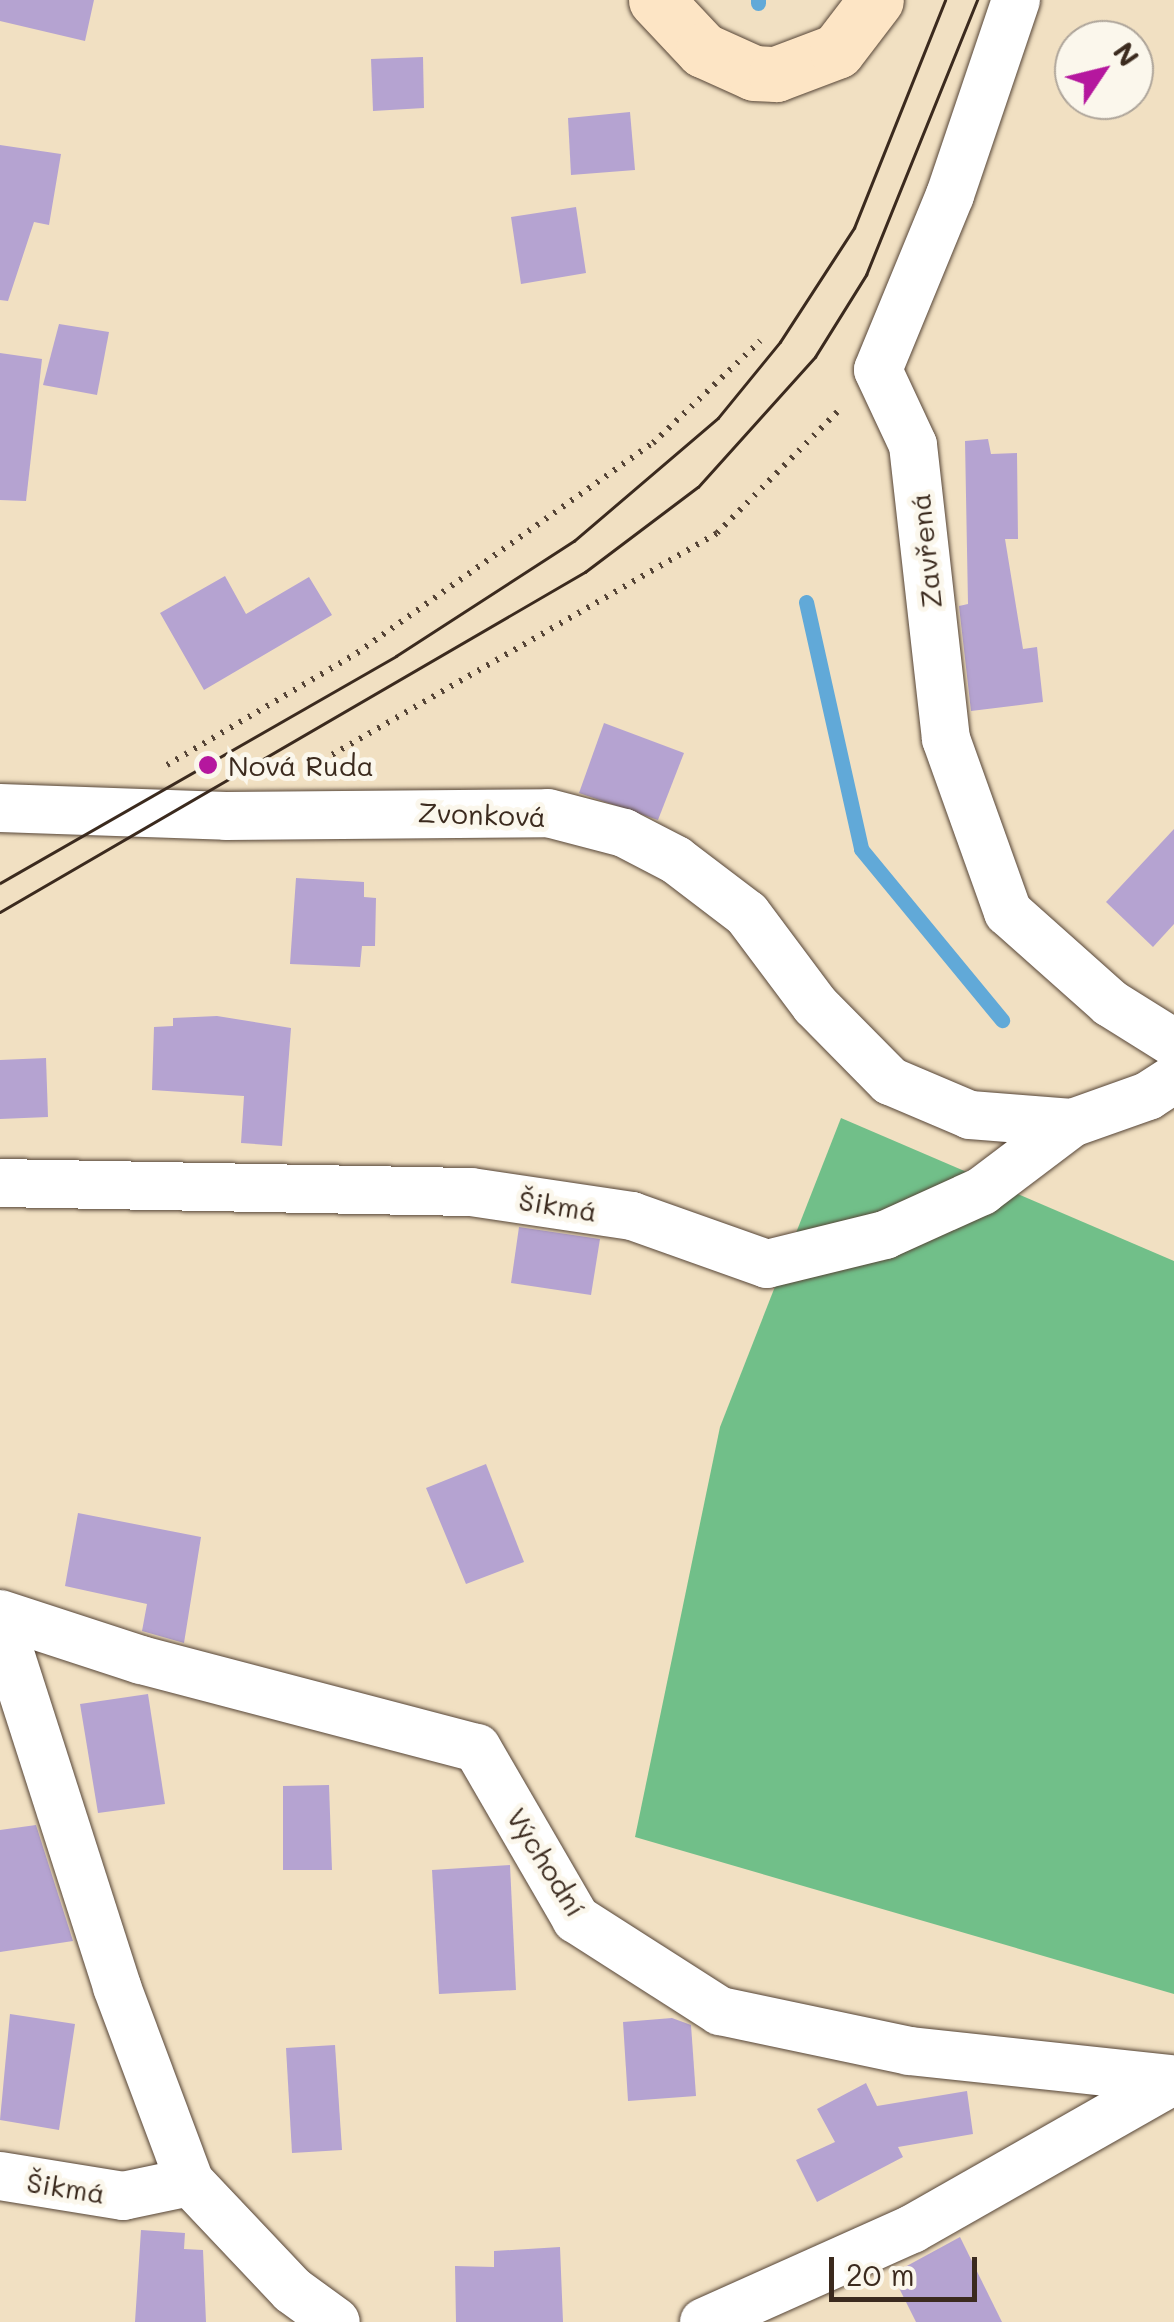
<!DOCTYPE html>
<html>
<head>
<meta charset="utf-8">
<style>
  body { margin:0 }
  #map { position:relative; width:1174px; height:2322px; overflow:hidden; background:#f1e0c2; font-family:Mali,sans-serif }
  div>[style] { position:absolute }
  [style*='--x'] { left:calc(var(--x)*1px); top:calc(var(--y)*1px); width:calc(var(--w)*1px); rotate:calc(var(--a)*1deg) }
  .forest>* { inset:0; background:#71bf89 }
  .stream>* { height:15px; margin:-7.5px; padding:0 7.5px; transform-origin:7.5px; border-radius:7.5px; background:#61a9d8 }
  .building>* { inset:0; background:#b5a3d1 }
  .path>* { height:6px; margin-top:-3px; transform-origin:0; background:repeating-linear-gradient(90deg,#564537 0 2.5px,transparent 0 10.5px) }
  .roads { filter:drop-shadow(0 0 2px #564537) drop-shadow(0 0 2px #564537) }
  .minor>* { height:48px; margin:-24px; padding:0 24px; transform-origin:24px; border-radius:24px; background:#fff }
  .secondary>* { height:55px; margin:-27.5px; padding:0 27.5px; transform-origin:27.5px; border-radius:27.5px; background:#fde5c5 }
  .tram>* { height:2.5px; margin:-1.25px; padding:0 1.25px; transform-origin:1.25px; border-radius:1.25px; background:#3b2a1e }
  .dots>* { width:28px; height:28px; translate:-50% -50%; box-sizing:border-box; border:5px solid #fbf7ec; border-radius:50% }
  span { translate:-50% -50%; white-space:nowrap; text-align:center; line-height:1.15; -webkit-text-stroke:10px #fbf7ec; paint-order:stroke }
  .street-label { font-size:28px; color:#3b2a1e }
  .poi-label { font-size:28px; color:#3b2a1e }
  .left { translate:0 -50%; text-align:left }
  .north { position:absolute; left:1054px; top:20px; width:100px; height:100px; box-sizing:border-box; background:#fbf7ec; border:2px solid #aea59a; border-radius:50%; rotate:55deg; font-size:28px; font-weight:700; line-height:40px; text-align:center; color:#3b2a1e }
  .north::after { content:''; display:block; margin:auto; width:35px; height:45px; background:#b5179e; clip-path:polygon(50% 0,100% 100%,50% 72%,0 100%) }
  .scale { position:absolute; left:829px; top:2257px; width:148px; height:45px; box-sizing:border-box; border:5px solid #3b2a1e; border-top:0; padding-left:12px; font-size:30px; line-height:35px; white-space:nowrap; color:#3b2a1e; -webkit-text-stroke:8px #fbf7ec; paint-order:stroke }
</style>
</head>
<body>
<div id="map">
  <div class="forest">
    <i style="clip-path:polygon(841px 1118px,1174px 1261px,1174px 1994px,635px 1837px,720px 1427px)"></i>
  </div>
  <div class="stream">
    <i style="--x:758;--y:3;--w:3;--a:-90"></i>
    <i style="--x:806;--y:602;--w:253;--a:77.4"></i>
    <i style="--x:861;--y:849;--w:222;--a:50.5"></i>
  </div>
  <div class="building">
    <i style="clip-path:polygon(0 0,94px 0,85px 41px,0 21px)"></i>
    <i style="clip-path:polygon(423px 57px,424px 108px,373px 111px,371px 59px)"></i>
    <i style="clip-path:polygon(630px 112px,635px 170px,571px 175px,568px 118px)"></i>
    <i style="clip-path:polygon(0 145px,61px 154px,49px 225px,34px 222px,8px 301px,0 300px)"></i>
    <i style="clip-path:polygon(576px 207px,586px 273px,521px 284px,511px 217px)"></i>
    <i style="clip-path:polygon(59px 324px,109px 332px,97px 395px,43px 385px)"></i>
    <i style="clip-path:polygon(0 353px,42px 359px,26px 501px,0 500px)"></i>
    <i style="clip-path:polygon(988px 439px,991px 454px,1017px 453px,1018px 539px,1005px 539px,1023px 649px,1037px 647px,1043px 702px,971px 711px,959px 606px,968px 604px,965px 441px)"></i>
    <i style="clip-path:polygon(225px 576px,246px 614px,309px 577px,332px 615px,204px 690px,160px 613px)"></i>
    <i style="clip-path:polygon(604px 723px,684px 753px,658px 820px,579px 793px)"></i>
    <i style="clip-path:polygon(1174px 829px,1174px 924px,1153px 947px,1106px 902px)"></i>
    <i style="clip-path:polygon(296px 878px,364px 882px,364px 897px,376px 898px,375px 946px,362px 946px,360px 967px,290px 964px)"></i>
    <i style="clip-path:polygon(217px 1016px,291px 1028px,282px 1146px,241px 1143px,244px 1096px,152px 1090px,154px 1027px,173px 1026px,173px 1018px)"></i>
    <i style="clip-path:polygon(46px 1058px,48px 1117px,0 1119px,0 1060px)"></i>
    <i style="clip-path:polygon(519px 1227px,600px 1239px,591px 1295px,511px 1283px)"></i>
    <i style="clip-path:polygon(486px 1464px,524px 1562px,466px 1584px,426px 1488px)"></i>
    <i style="clip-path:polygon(78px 1513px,201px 1537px,184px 1643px,142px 1631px,147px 1604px,65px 1586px)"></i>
    <i style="clip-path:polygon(148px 1694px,165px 1804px,98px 1813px,80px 1704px)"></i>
    <i style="clip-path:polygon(329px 1785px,332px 1870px,283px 1870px,283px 1786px)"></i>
    <i style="clip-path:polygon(36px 1825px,73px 1941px,0 1952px,0 1830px)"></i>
    <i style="clip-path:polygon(510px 1865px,516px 1990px,439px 1994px,432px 1870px)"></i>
    <i style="clip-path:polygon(10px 2014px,75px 2024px,59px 2130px,0 2120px)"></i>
    <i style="clip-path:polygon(672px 2018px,691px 2025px,696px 2096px,628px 2101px,623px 2022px)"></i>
    <i style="clip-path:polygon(335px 2045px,342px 2150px,292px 2153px,286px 2048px)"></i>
    <i style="clip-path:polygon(866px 2083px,877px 2106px,967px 2091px,973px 2134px,898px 2147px,903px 2157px,817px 2202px,796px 2160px,835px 2142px,817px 2109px)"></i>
    <i style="clip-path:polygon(141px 2230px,185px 2233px,184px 2249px,203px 2250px,206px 2322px,135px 2322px)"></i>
    <i style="clip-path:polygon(960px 2237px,1002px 2322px,916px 2322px,892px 2274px)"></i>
    <i style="clip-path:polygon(560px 2247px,563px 2322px,456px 2322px,455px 2266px,494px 2267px,494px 2251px)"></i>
  </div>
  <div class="path">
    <i style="--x:167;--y:765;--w:221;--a:-30.5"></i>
    <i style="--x:357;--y:653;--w:363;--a:-35.4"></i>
    <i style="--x:653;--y:443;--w:148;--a:-43.6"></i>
    <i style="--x:314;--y:765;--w:465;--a:-29.9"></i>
    <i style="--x:717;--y:533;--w:177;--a:-45.2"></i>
  </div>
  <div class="roads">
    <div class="minor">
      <i style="--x:1016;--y:0;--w:206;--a:108.7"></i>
      <i style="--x:950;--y:195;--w:189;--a:112.4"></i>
      <i style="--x:878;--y:370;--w:83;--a:65"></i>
      <i style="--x:913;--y:445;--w:296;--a:83.6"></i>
      <i style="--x:946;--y:739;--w:184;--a:70.3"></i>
      <i style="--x:1008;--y:912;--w:137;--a:41.7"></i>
      <i style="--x:1110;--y:1003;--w:75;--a:32"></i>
      <i style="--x:0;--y:808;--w:226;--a:2"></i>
      <i style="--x:226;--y:816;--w:322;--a:-0.5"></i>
      <i style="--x:548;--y:813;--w:79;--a:14.7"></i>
      <i style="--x:624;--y:833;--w:59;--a:27.4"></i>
      <i style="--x:676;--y:860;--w:89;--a:37.3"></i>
      <i style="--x:747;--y:914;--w:114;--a:53.2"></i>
      <i style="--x:815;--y:1005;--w:107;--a:45.4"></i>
      <i style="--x:890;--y:1081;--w:87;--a:23"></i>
      <i style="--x:970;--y:1115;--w:102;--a:4.5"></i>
      <i style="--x:1072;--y:1123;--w:81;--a:-19.6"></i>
      <i style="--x:1148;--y:1096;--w:31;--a:-33"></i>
      <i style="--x:0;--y:1183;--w:471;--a:1.1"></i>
      <i style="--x:471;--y:1192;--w:163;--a:8.5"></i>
      <i style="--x:632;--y:1216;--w:143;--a:19.6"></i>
      <i style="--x:767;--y:1264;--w:122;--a:-13.8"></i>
      <i style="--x:885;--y:1235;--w:107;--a:-24.4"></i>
      <i style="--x:982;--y:1191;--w:113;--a:-37.1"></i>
      <i style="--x:0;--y:1614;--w:148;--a:18.1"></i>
      <i style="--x:141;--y:1660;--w:347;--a:14.7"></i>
      <i style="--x:477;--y:1748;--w:198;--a:59.9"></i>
      <i style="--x:576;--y:1919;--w:171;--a:32.6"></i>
      <i style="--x:720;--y:2011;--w:193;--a:11.9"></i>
      <i style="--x:909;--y:2051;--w:263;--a:6.1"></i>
      <i style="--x:0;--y:1622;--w:383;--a:72.2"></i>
      <i style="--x:117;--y:1987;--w:208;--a:69.5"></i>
      <i style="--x:190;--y:2182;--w:149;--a:46.6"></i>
      <i style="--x:292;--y:2290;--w:54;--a:36"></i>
      <i style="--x:0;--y:2176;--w:125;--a:9.2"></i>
      <i style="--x:123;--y:2196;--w:68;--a:-11.8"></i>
      <i style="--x:704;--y:2322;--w:228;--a:-24.1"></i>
      <i style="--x:912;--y:2229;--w:301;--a:-29.6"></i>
    </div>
    <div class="secondary">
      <i style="--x:656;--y:0;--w:69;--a:46.8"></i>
      <i style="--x:703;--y:50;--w:56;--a:24.3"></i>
      <i style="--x:754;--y:73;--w:22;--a:3"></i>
      <i style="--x:776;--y:74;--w:65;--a:-20.7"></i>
      <i style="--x:837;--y:51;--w:64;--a:-52.6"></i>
    </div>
  </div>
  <div class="tram">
    <i style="--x:0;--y:883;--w:456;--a:-29.8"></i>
    <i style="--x:396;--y:656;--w:212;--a:-32.9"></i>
    <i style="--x:574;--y:541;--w:189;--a:-40.5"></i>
    <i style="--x:718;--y:418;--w:98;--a:-50.8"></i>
    <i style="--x:780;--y:342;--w:136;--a:-57"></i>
    <i style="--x:854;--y:228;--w:245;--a:-68.2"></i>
    <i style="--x:0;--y:912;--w:677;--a:-30.17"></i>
    <i style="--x:585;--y:572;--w:141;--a:-37"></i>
    <i style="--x:698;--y:487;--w:175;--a:-48"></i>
    <i style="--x:815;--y:357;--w:97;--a:-58.1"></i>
    <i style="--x:866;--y:275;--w:297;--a:-68"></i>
  </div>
  <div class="dots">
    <i style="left:208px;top:765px;background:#b5179e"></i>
  </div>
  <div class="street-label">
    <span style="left:925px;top:551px;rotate:-96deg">Zavřená</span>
    <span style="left:482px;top:814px;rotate:2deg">Zvonková</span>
    <span style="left:558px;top:1205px;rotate:9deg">Šikmá</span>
    <span style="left:547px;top:1862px;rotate:58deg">Východní</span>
    <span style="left:66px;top:2187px;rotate:9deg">Šikmá</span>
  </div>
  <div class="poi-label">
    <span class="left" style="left:228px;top:765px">Nová Ruda</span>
  </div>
  <div class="north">N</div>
  <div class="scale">20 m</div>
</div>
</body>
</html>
